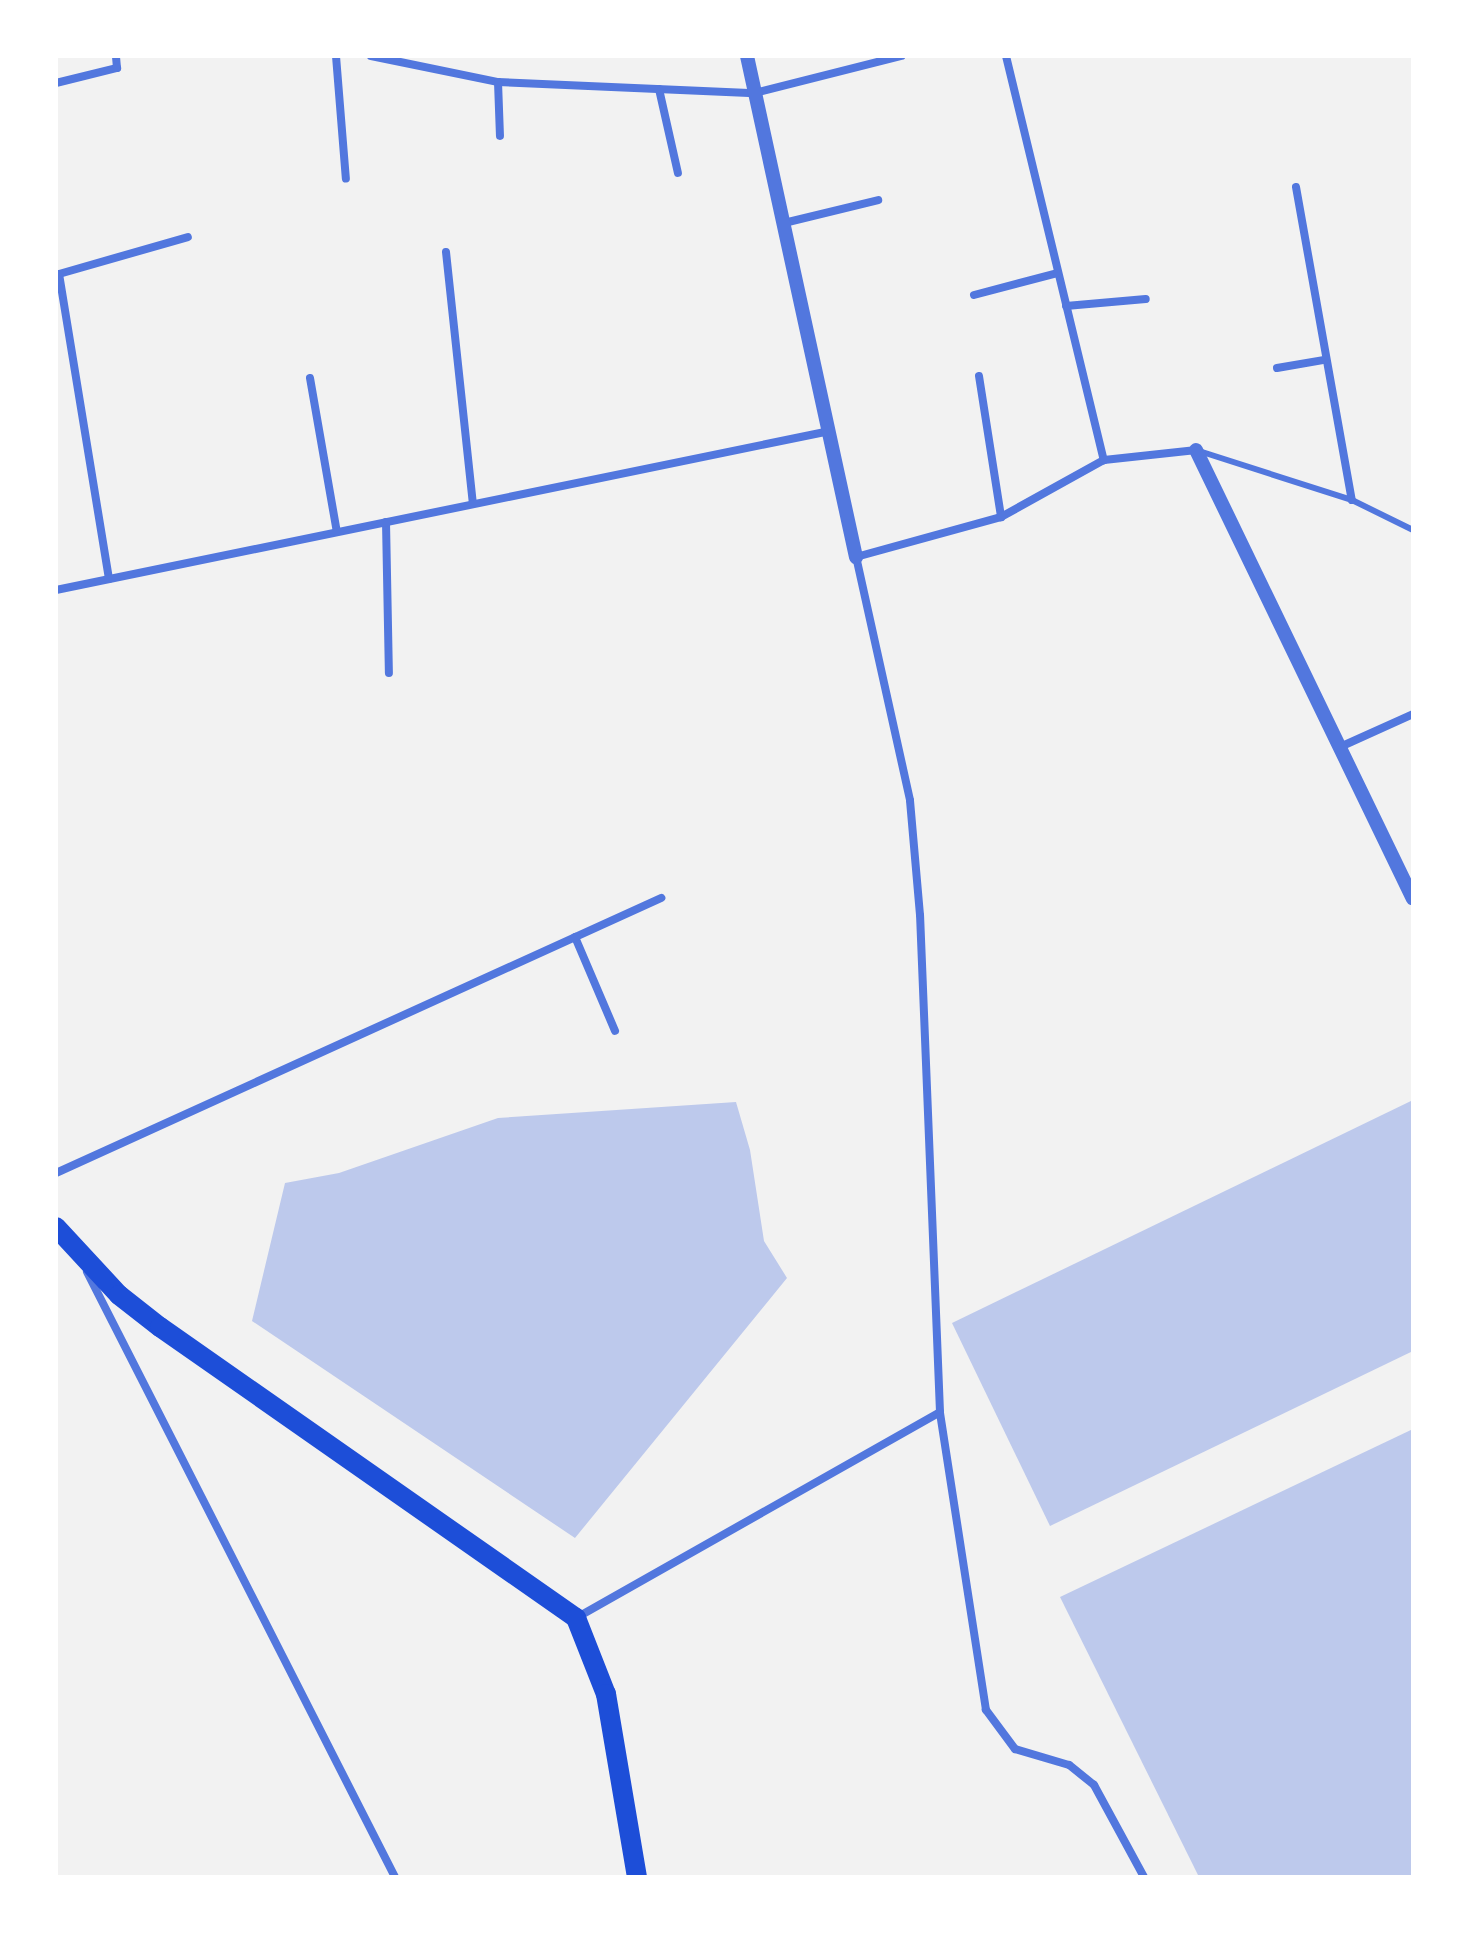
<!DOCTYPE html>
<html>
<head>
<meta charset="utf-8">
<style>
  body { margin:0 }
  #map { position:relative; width:1469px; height:1933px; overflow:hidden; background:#f2f2f2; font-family:Cabin,sans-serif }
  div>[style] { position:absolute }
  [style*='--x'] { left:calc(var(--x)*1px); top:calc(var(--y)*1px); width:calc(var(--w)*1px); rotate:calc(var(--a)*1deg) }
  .building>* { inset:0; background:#bdc9ec }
  .service>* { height:6px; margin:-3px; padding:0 3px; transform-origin:3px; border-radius:3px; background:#5277de }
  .minor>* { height:8px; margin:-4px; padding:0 4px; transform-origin:4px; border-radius:4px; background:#5277de }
  .tertiary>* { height:14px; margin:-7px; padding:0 7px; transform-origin:7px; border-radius:7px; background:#5277de }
  .primary>* { height:20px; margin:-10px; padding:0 10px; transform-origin:10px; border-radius:10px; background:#1d4ed8 }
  span { translate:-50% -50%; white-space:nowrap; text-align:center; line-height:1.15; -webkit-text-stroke:6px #fff; paint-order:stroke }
  .frame { position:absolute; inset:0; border:58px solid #fff; pointer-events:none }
</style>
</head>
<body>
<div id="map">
  <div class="building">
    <i style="clip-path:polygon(1413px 1100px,1413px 1351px,1050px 1526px,952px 1323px)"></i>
    <i style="clip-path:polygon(736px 1102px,750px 1150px,764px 1241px,787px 1278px,575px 1538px,252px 1321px,285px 1183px,339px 1173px,498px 1118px)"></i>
    <i style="clip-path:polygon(1413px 1429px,1413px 1877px,1199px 1877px,1060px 1597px)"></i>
  </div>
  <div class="service">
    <i style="--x:1199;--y:451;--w:161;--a:17.8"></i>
    <i style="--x:1352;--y:500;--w:68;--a:26.2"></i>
  </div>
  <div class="minor">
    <i style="--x:336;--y:56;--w:123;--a:85.4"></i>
    <i style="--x:371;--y:56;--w:130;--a:11.6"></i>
    <i style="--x:498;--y:82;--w:257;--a:2.5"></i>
    <i style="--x:755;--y:93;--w:151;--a:-14.2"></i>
    <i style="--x:1006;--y:56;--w:416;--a:76.4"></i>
    <i style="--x:498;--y:82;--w:54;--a:87.9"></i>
    <i style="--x:56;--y:83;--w:63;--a:-13.8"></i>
    <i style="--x:117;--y:68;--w:12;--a:-95"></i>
    <i style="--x:659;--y:89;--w:86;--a:77.3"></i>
    <i style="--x:1296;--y:187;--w:318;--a:79.9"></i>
    <i style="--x:784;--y:223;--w:97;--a:-13.7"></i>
    <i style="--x:446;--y:252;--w:253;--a:83.9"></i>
    <i style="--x:974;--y:295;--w:86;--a:-14.8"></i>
    <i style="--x:1066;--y:306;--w:80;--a:-5"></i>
    <i style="--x:1277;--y:368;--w:48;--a:-9.7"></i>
    <i style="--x:979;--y:376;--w:143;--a:81.1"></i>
    <i style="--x:310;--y:378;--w:156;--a:80.1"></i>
    <i style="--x:386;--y:522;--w:151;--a:88.9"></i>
    <i style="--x:109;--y:579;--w:309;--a:-99.3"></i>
    <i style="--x:59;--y:274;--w:134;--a:-16"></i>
    <i style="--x:56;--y:590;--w:790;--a:-11.61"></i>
    <i style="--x:1340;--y:747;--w:80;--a:-24.3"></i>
    <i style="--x:575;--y:937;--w:102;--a:66.9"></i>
    <i style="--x:56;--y:1173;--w:665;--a:-24.44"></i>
    <i style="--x:87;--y:1272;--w:679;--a:63.02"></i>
    <i style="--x:576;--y:1618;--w:418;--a:-29.5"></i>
    <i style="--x:1144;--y:1877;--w:105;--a:-118.5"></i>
    <i style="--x:1094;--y:1785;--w:32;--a:-141"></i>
    <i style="--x:1069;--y:1765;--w:56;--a:-163.5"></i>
    <i style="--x:1015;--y:1749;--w:49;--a:-126.6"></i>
    <i style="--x:986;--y:1710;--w:302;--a:-98.8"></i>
    <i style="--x:940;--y:1412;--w:497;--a:-92.3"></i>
    <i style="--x:920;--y:915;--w:115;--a:-95"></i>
    <i style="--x:910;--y:800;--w:249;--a:-102.5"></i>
    <i style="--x:856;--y:557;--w:150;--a:-15.4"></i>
    <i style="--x:1001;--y:517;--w:118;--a:-29"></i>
    <i style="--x:1104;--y:460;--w:93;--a:-6.2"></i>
  </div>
  <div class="tertiary">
    <i style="--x:747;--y:56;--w:513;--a:77.73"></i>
    <i style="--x:1196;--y:450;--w:498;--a:64.2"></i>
  </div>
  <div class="primary">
    <i style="--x:56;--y:1227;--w:93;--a:47.2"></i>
    <i style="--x:119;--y:1295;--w:52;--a:38"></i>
    <i style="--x:160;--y:1327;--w:508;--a:34.97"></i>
    <i style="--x:576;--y:1618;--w:82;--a:68.5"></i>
    <i style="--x:606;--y:1694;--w:186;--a:80.4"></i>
  </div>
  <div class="frame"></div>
</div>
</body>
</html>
